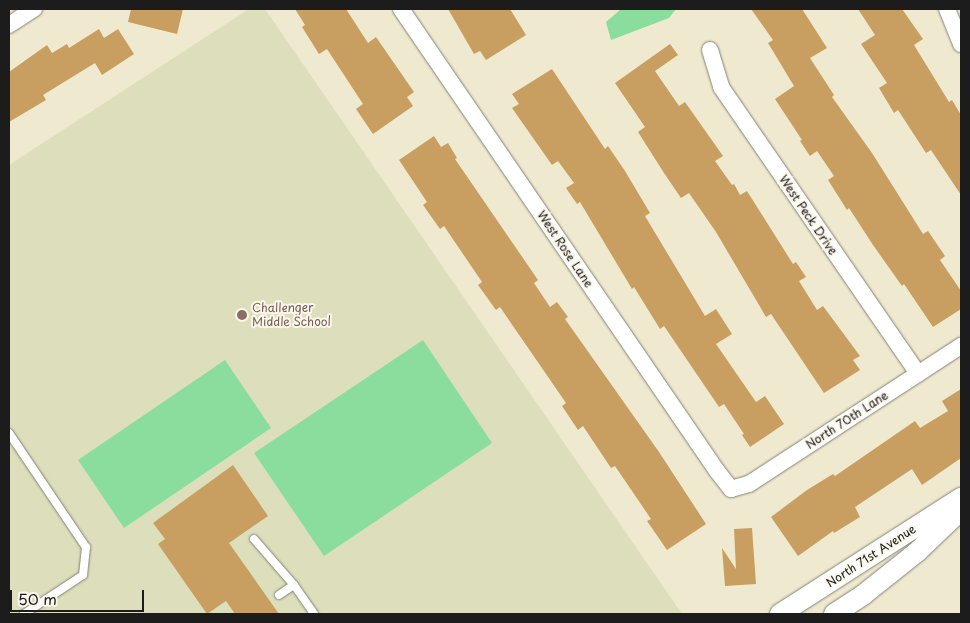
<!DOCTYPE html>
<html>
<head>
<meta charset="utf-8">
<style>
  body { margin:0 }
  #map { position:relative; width:970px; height:623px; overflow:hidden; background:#efe9d0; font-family:"Playpen Sans",sans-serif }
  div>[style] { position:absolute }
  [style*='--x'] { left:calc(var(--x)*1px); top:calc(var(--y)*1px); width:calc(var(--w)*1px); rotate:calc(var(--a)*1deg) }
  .built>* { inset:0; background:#dcdebc }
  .green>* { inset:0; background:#8add9d }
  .building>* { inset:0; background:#c99e61 }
  .roads { filter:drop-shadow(0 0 1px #868276) drop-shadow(0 0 1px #868276) }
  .service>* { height:8px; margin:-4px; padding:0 4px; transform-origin:4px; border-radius:4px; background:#fff }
  .minor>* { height:16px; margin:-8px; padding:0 8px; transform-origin:8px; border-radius:8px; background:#fff }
  .tertiary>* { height:20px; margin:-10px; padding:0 10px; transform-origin:10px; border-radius:10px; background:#fff }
  .dots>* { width:14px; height:14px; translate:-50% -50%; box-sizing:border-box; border:2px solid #fbf7ec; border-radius:50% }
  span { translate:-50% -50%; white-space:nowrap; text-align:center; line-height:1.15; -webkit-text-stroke:4px #fbf7ec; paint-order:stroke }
  .street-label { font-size:12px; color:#1c1c1c }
  .education-label { font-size:12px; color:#785e54 }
  .left { translate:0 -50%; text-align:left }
  .frame { position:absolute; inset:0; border:10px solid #1c1c1c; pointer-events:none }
  .scale { position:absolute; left:10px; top:590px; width:134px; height:22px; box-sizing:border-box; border:2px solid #1c1c1c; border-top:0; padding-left:6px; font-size:15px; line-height:18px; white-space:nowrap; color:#1c1c1c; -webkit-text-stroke:4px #fbf7ec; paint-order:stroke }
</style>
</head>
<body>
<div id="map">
  <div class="built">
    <i style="clip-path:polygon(249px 9px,265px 9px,682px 614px,9px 614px,9px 165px)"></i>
  </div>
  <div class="green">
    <i style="clip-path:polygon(621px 9px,676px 9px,669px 18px,611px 40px,606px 22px)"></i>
    <i style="clip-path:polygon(423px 340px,492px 443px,324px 556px,254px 453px)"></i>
    <i style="clip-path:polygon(225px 360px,271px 428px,124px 528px,78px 460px)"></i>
  </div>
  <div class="building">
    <i style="clip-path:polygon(131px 9px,183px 9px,177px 34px,128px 22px)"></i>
    <i style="clip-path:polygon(295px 9px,346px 9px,368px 43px,376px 37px,414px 92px,407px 97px,413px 106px,373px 134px,356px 109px,363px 104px,327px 49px,319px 54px,302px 27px,305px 25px)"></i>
    <i style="clip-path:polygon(448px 9px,510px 9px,526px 35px,486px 60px,480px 51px,474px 54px)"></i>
    <i style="clip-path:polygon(751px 9px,802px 9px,827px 48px,810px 58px,834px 95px,832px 97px,872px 153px,923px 234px,928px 231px,945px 256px,940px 260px,961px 291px,961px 309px,933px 327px,904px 284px,902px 286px,873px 245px,849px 208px,847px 210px,828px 180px,834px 176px,817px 151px,810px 156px,800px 141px,802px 140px,775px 99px,794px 86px,768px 43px,773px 40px)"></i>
    <i style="clip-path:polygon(858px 9px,902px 9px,923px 39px,914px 45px,949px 102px,952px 100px,961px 115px,961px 195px,931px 150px,926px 153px,898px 110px,894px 113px,879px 88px,887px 83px,861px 44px,875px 35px)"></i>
    <i style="clip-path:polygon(99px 29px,104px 38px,118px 29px,134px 54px,102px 75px,95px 63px,43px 95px,46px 100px,9px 122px,9px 72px,47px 45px,52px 53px,67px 44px,69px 48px)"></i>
    <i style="clip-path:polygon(670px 44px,678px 55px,655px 71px,679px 106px,685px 102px,723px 156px,715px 161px,732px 185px,734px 184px,740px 195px,747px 191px,793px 264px,796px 262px,806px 277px,799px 281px,817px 310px,823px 306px,860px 356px,853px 360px,860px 370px,824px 393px,771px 314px,766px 317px,716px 232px,689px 193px,681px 198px,664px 173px,638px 132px,645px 127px,615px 83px)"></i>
    <i style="clip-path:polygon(552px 69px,605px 149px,608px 146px,625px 171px,650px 213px,645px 216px,705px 316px,716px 309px,732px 334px,716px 344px,756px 402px,765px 396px,784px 424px,750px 447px,742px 435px,744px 434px,724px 404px,719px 407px,664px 326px,660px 329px,634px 287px,632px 289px,580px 202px,577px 204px,566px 188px,574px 183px,558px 161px,552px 165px,512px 108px,519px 104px,512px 94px)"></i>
    <i style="clip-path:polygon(434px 136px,441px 147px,448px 143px,457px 158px,455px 159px,538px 280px,534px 283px,550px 307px,557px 302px,568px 317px,565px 319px,659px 452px,706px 524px,667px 550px,647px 521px,651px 519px,615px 466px,611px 468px,583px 426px,578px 430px,562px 406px,566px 403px,500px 307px,496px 310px,478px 285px,482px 282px,444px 226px,440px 229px,423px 205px,427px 202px,399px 160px)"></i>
    <i style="clip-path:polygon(961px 389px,961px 458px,922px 485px,912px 469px,855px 507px,860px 517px,834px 533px,833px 531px,798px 556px,771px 517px,807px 490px,833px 474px,835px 476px,915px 421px,920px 428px,948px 411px,942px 401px)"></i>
    <i style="clip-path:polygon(233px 465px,268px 516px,229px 543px,279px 614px,235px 614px,226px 601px,207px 614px,158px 544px,165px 539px,153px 523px)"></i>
    <i style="clip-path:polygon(752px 528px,756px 584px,725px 586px,722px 548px,736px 569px,734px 529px)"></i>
  </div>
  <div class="roads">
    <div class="service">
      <i style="--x:9;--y:433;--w:138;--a:56"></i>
      <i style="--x:86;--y:547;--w:28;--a:96"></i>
      <i style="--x:83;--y:575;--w:71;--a:146.5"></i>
      <i style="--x:254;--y:539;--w:61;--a:49"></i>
      <i style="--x:294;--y:585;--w:35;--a:55"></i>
      <i style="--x:279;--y:595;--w:18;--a:-34"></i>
    </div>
    <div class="minor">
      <i style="--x:401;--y:9;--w:560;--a:55.63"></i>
      <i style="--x:717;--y:471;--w:23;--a:52"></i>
      <i style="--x:731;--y:489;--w:19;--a:-16"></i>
      <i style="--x:749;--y:484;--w:253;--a:-33.1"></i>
      <i style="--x:947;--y:9;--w:38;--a:68"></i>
      <i style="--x:9;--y:25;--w:30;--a:-33"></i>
      <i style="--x:710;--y:50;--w:39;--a:73"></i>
      <i style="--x:721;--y:87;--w:348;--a:55.5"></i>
    </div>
    <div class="tertiary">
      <i style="--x:780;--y:614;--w:215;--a:-32.7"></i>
      <i style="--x:834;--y:614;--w:35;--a:-33"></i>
      <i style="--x:863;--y:595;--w:69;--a:-38.5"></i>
      <i style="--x:917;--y:552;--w:61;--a:-43.7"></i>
    </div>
  </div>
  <div class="dots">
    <i style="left:242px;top:315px;background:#8d6e63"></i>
  </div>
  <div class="street-label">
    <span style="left:808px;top:215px;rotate:56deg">West Peck Drive</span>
    <span style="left:565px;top:249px;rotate:56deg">West Rose Lane</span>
    <span style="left:847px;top:420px;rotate:-33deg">North 70th Lane</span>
    <span style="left:871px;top:556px;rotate:-33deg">North 71st Avenue</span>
  </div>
  <div class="education-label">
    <span class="left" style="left:252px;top:315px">Challenger<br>Middle School</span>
  </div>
  <div class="frame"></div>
  <div class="scale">50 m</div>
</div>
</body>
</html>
